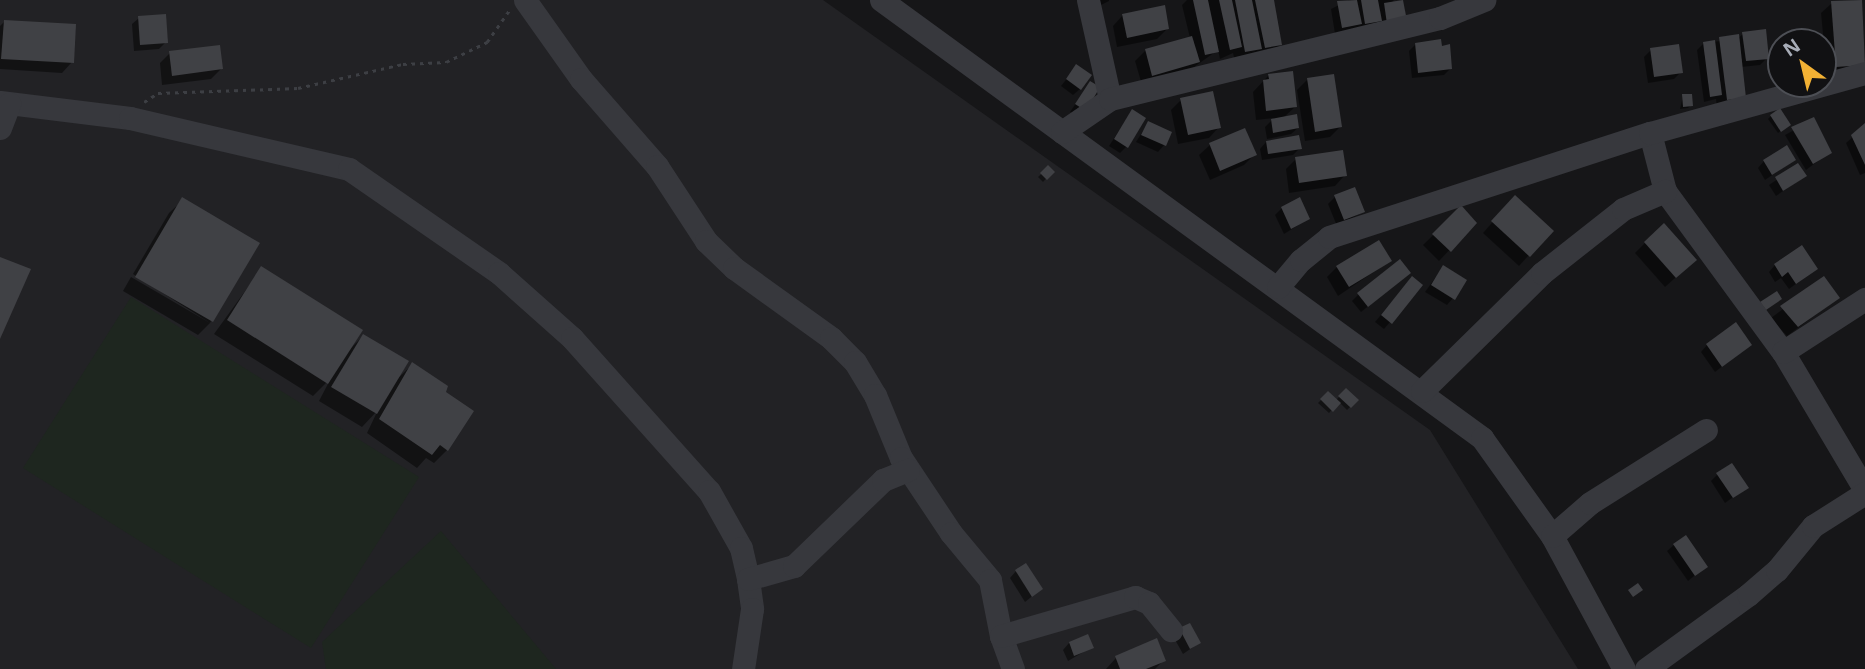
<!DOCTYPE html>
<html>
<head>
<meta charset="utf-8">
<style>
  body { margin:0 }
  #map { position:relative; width:1865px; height:669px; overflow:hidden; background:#161618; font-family:"Noto Sans",sans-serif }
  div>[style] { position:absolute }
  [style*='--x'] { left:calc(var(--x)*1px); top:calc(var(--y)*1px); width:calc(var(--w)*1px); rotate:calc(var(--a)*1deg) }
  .built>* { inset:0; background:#222225 }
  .green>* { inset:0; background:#1e261f }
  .shadow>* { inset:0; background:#0007 }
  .building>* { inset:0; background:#404145 }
  .path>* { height:2.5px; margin-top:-1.25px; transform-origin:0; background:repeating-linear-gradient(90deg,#3d3f44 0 3.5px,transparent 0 8.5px) }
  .minor>* { height:23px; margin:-11.5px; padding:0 11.5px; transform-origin:11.5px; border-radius:11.5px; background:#37383d }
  span { translate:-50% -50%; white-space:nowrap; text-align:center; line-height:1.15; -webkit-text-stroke:6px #111113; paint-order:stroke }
  .north { position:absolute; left:1767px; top:28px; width:70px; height:70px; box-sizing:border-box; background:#111113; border:2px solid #4d4f55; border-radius:50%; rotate:326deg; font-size:19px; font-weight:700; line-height:28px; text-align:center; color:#a8adb8 }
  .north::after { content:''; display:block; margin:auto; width:24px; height:32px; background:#f2b134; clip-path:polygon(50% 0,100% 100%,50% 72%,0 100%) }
</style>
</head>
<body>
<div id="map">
  <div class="built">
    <i style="clip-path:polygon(0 0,823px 0,1430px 430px,1578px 669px,0 669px)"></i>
  </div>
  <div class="green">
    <i style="clip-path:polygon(131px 297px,419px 477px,311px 648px,23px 468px)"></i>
    <i style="clip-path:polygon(441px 531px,556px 669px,326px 669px,322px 642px)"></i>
  </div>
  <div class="shadow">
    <i style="clip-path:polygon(1099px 0,1109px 0,1109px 1px,1101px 5px)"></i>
    <i style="clip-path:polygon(1187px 0,1272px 0,1281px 44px,1270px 55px,1235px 62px,1233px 53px,1220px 59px,1218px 50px,1187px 72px,1142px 85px,1135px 61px,1145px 51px,1190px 38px,1182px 5px)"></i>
    <i style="clip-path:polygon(1349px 0,1394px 0,1390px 4px,1405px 20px,1335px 34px,1331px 9px)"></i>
    <i style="clip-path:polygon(1860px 0,1865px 64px,1827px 77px,1821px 13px,1832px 3px)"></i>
    <i style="clip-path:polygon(1123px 15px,1168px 28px,1157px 39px,1117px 47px,1113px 26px)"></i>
    <i style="clip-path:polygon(139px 18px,166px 42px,159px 49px,134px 51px,132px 24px)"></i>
    <i style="clip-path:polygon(5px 21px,72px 62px,62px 73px,0 69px,0 26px)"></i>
    <i style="clip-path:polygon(1743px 34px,1767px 58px,1760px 65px,1741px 67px,1744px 97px,1717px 110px,1716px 99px,1704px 102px,1697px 50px,1704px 43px,1737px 39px)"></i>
    <i style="clip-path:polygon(1416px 44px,1451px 68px,1444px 75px,1412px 78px,1409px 51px)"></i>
    <i style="clip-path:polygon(1651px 50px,1681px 72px,1674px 79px,1648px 83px,1644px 57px)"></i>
    <i style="clip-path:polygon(170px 53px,221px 69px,211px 79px,162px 85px,160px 63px)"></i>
    <i style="clip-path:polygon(1077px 66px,1080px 89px,1073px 95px,1061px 86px)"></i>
    <i style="clip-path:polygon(1269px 75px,1295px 107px,1283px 118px,1298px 128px,1291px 134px,1267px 139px,1265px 127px,1274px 118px,1256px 120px,1253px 92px)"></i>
    <i style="clip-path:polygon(1307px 80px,1340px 127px,1330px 137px,1305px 141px,1297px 90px)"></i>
    <i style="clip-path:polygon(1090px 83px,1078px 116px,1070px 112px)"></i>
    <i style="clip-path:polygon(1683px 96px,1691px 105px,1688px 108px,1680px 109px)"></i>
    <i style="clip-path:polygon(1181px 100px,1219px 127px,1209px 138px,1178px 144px,1171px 110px)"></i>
    <i style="clip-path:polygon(1132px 111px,1127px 146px,1120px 153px,1109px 146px)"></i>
    <i style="clip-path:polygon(1771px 116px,1786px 127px,1778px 133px,1768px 119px)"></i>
    <i style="clip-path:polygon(1813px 120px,1830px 152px,1806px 170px,1785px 135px)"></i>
    <i style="clip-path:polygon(1148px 123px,1164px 145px,1158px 152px,1136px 142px)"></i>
    <i style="clip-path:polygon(1865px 126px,1865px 173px,1860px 175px,1846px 143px)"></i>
    <i style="clip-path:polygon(1266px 142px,1300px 148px,1293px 155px,1262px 160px,1260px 149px)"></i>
    <i style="clip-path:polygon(1210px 145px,1254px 155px,1244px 165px,1210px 180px,1199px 155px)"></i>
    <i style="clip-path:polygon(1296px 159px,1345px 175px,1335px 186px,1289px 193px,1286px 169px)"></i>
    <i style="clip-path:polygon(1794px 160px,1765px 180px,1758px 168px,1764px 161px)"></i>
    <i style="clip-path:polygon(1798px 165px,1805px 176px,1776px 196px,1769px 185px)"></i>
    <i style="clip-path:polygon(1048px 168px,1052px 172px,1043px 182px,1038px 177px)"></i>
    <i style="clip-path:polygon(1335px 197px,1363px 212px,1337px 226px,1328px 204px)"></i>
    <i style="clip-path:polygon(183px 200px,258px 244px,210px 323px,133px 274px,169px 213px)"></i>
    <i style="clip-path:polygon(1282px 208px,1308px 219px,1284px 234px,1275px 215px)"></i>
    <i style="clip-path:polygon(1461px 208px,1475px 223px,1439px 261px,1423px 245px)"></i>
    <i style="clip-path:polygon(1505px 208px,1529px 255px,1519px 266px,1483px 233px)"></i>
    <i style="clip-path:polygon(1645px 243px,1684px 270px,1665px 287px,1635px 253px)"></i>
    <i style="clip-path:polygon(1390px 261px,1338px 296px,1327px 277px,1337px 267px)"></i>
    <i style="clip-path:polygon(1775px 265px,1816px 269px,1789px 289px,1781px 278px,1775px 282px,1769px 272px)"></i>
    <i style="clip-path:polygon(1443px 267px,1453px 298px,1447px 305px,1425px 292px)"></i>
    <i style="clip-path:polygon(261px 269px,350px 349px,363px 336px,397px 379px,412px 365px,444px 393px,447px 450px,434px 463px,426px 458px,417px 468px,367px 433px,378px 410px,362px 427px,319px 401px,331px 378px,313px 396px,214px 334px)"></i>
    <i style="clip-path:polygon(131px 277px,210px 323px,198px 335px,123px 291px)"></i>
    <i style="clip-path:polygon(1824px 278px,1838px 298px,1787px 336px,1771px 318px)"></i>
    <i style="clip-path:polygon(1402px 279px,1361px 312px,1352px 301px,1359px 294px)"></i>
    <i style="clip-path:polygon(1406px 285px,1421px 286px,1384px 329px,1375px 322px)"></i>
    <i style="clip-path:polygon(1707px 345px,1750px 345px,1715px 372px,1701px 352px)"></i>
    <i style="clip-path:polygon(1346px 390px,1356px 401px,1347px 410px,1339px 402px,1329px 413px,1318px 403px,1328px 393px,1335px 401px)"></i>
    <i style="clip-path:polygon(1717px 475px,1747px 487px,1725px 503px,1711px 481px)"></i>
    <i style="clip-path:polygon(1674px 545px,1705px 567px,1688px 581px,1667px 551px)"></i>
    <i style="clip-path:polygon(1016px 571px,1041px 589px,1025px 602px,1010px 578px)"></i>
    <i style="clip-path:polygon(1180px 630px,1199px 643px,1183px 654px,1173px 636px)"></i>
    <i style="clip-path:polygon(1069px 643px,1092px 647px,1068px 661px,1063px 650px)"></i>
    <i style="clip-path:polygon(1116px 658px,1164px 660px,1155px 669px,1106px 669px)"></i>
  </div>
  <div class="building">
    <i style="clip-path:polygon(1193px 0,1208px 0,1219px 52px,1205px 55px)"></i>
    <i style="clip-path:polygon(1219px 0,1232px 0,1242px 47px,1230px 50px)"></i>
    <i style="clip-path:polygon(1235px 0,1252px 0,1262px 49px,1245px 52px)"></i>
    <i style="clip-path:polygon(1255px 0,1274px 0,1282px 45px,1265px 48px)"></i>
    <i style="clip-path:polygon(1357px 0,1362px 24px,1342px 28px,1337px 1px)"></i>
    <i style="clip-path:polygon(1361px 0,1378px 0,1382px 21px,1365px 24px)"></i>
    <i style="clip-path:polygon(1403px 0,1407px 21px,1387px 24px,1384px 3px)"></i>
    <i style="clip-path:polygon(1862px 0,1865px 65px,1836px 67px,1831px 1px)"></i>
    <i style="clip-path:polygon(1165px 5px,1169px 29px,1127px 38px,1122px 14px)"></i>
    <i style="clip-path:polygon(166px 14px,168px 43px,140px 45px,138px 16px)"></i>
    <i style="clip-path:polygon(4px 20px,76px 24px,74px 63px,1px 59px)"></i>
    <i style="clip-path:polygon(1766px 29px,1769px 59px,1746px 61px,1742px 32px)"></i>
    <i style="clip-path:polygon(1739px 34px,1746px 98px,1727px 100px,1719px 37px)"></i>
    <i style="clip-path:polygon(1192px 36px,1200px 62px,1152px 76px,1145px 49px)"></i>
    <i style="clip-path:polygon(1441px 39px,1442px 46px,1450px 44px,1452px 69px,1418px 73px,1415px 43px)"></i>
    <i style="clip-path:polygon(1715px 40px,1722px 95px,1710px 97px,1703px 42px)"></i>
    <i style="clip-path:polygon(1679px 44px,1683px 73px,1654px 77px,1650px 48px)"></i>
    <i style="clip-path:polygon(220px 45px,223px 69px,172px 76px,169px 51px)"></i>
    <i style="clip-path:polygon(1076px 64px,1092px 75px,1081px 90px,1066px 79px)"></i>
    <i style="clip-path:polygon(1293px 71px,1297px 107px,1266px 111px,1263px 80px,1269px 79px,1268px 74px)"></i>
    <i style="clip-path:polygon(1334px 74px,1342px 127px,1315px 132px,1307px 78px)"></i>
    <i style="clip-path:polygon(1090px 81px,1100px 87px,1086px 111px,1075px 104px)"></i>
    <i style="clip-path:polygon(1213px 91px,1221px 128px,1188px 135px,1180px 98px)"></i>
    <i style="clip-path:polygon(1682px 94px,1692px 94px,1693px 106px,1683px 107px)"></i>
    <i style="clip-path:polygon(1780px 108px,1791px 125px,1781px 132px,1770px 115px)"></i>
    <i style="clip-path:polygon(1132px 109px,1146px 118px,1128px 148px,1114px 139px)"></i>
    <i style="clip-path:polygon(1297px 114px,1299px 128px,1273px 133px,1271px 119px)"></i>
    <i style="clip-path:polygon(1814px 117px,1832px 153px,1813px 164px,1791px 127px)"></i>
    <i style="clip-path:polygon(1148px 121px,1172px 132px,1166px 146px,1141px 135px)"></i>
    <i style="clip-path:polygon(1865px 123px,1865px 165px,1851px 135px)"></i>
    <i style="clip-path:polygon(1245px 128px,1257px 155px,1220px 171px,1209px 143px)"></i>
    <i style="clip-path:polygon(1299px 135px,1302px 149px,1268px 154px,1266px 141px)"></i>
    <i style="clip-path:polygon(1787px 145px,1796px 160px,1772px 175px,1763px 160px)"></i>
    <i style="clip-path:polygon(1343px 150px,1347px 176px,1299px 183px,1295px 157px)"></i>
    <i style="clip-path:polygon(1798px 163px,1807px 176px,1783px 191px,1775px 177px)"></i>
    <i style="clip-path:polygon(1048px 165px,1055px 172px,1047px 180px,1040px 173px)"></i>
    <i style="clip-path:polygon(1355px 187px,1365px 212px,1344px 220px,1334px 195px)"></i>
    <i style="clip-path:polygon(1515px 195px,1554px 231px,1530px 257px,1491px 221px)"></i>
    <i style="clip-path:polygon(182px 197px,260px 243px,213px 322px,135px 277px)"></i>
    <i style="clip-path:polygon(1300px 197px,1310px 219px,1291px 229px,1281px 207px)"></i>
    <i style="clip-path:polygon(1461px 205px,1477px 223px,1451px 252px,1432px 234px)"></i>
    <i style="clip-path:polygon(1664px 223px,1697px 260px,1676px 278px,1644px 242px)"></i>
    <i style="clip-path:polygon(1379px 240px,1392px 261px,1349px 287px,1336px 266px)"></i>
    <i style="clip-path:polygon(1802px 245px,1818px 269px,1796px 284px,1788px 272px,1782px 277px,1774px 264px)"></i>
    <i style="clip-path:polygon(0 257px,31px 269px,0 339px)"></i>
    <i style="clip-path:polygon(1400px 259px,1411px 273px,1368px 307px,1357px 293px)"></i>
    <i style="clip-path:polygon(1443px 265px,1467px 280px,1455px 300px,1431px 285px)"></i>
    <i style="clip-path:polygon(261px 266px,363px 330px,328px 384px,227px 320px)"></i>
    <i style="clip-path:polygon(1412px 276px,1423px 285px,1392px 324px,1381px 315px)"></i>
    <i style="clip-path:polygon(1824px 276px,1840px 298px,1798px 327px,1780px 306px)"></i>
    <i style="clip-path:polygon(1777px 291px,1782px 299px,1766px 310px,1760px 302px)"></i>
    <i style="clip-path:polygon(1736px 322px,1752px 345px,1722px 367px,1706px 344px)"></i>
    <i style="clip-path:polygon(363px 334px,409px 361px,377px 414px,331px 387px)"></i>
    <i style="clip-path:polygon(412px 362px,448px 386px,446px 392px,474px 411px,448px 451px,440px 445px,432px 455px,379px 419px)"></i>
    <i style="clip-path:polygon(1346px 388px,1359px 400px,1351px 408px,1338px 396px)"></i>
    <i style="clip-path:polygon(1328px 391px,1341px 403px,1333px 412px,1320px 399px)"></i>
    <i style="clip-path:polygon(1732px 463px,1749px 488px,1733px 498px,1716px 473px)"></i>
    <i style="clip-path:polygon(1686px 535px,1708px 567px,1695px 576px,1673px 544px)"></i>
    <i style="clip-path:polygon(1026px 563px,1043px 589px,1032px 597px,1015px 570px)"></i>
    <i style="clip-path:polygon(1638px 583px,1643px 590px,1633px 597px,1628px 590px)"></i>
    <i style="clip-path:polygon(1190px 623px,1201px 643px,1190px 649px,1179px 628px)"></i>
    <i style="clip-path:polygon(1088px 634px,1094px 648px,1074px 656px,1069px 642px)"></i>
    <i style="clip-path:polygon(1157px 638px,1166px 661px,1146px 669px,1120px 669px,1115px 656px)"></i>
  </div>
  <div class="path">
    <i style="--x:144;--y:102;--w:17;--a:-33"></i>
    <i style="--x:158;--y:93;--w:140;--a:-2"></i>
    <i style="--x:298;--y:88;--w:108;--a:-12.9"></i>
    <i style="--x:403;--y:64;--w:43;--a:-2.7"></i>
    <i style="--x:446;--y:62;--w:46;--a:-26"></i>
    <i style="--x:487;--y:42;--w:38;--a:-55"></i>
  </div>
  <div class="minor">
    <i style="--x:525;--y:0;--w:97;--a:54.7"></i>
    <i style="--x:581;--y:79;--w:116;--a:48.9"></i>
    <i style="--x:657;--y:166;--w:90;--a:56.8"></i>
    <i style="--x:706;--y:241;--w:39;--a:44"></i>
    <i style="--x:734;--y:268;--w:120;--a:35.8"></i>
    <i style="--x:831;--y:338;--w:34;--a:45"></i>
    <i style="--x:855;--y:362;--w:39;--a:59"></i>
    <i style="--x:875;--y:395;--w:68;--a:67.6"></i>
    <i style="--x:901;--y:458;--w:90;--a:56.3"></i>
    <i style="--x:951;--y:533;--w:61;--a:50.3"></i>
    <i style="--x:990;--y:580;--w:57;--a:78.9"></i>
    <i style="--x:1001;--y:636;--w:35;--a:70"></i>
    <i style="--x:881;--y:0;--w:744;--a:36.08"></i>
    <i style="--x:1482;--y:438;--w:120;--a:54.5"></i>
    <i style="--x:1552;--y:536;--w:151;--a:61.6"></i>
    <i style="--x:1088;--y:0;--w:101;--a:77.5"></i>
    <i style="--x:0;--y:102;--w:131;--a:7"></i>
    <i style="--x:130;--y:118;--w:225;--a:13.1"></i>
    <i style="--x:349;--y:169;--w:183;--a:34.7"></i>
    <i style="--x:499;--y:273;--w:98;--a:41.7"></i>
    <i style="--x:572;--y:338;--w:205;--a:48.2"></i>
    <i style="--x:709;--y:491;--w:65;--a:60.7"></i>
    <i style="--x:741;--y:548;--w:32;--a:77"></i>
    <i style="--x:748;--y:579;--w:30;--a:82"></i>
    <i style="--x:752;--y:609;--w:61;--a:98.5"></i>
    <i style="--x:0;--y:128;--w:26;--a:-69"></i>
    <i style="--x:1062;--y:132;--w:58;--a:-34.5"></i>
    <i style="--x:1110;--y:99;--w:340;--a:-13.8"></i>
    <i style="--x:1440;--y:18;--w:48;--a:-22.2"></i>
    <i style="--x:1650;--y:133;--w:60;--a:75.5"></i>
    <i style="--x:1665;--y:191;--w:200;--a:53.8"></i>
    <i style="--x:1783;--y:352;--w:161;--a:59.3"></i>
    <i style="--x:1278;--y:287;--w:35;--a:-50"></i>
    <i style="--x:1301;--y:260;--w:36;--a:-39"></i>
    <i style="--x:1329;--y:237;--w:337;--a:-18"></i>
    <i style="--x:1650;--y:133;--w:223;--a:-15.6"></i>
    <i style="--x:1783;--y:352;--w:98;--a:-32.9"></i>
    <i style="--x:1422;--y:391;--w:168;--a:-44.5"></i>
    <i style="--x:1542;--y:273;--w:103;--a:-38.3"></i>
    <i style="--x:1623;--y:209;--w:46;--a:-23.2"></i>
    <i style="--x:1552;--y:536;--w:50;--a:-41"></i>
    <i style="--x:1590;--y:503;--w:137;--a:-32.2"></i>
    <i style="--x:748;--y:579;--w:48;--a:-15.8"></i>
    <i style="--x:794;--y:566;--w:124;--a:-44"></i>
    <i style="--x:883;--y:480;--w:27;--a:-22"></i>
    <i style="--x:1001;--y:636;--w:140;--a:-16.2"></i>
    <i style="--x:1135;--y:597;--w:15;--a:23"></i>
    <i style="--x:1149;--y:603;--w:35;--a:51"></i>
    <i style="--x:1646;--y:669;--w:126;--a:-36"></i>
    <i style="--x:1748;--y:595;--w:38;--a:-41"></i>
    <i style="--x:1777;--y:570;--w:57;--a:-50.7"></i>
    <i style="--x:1813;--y:526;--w:62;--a:-32.4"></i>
  </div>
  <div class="north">N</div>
</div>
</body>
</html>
